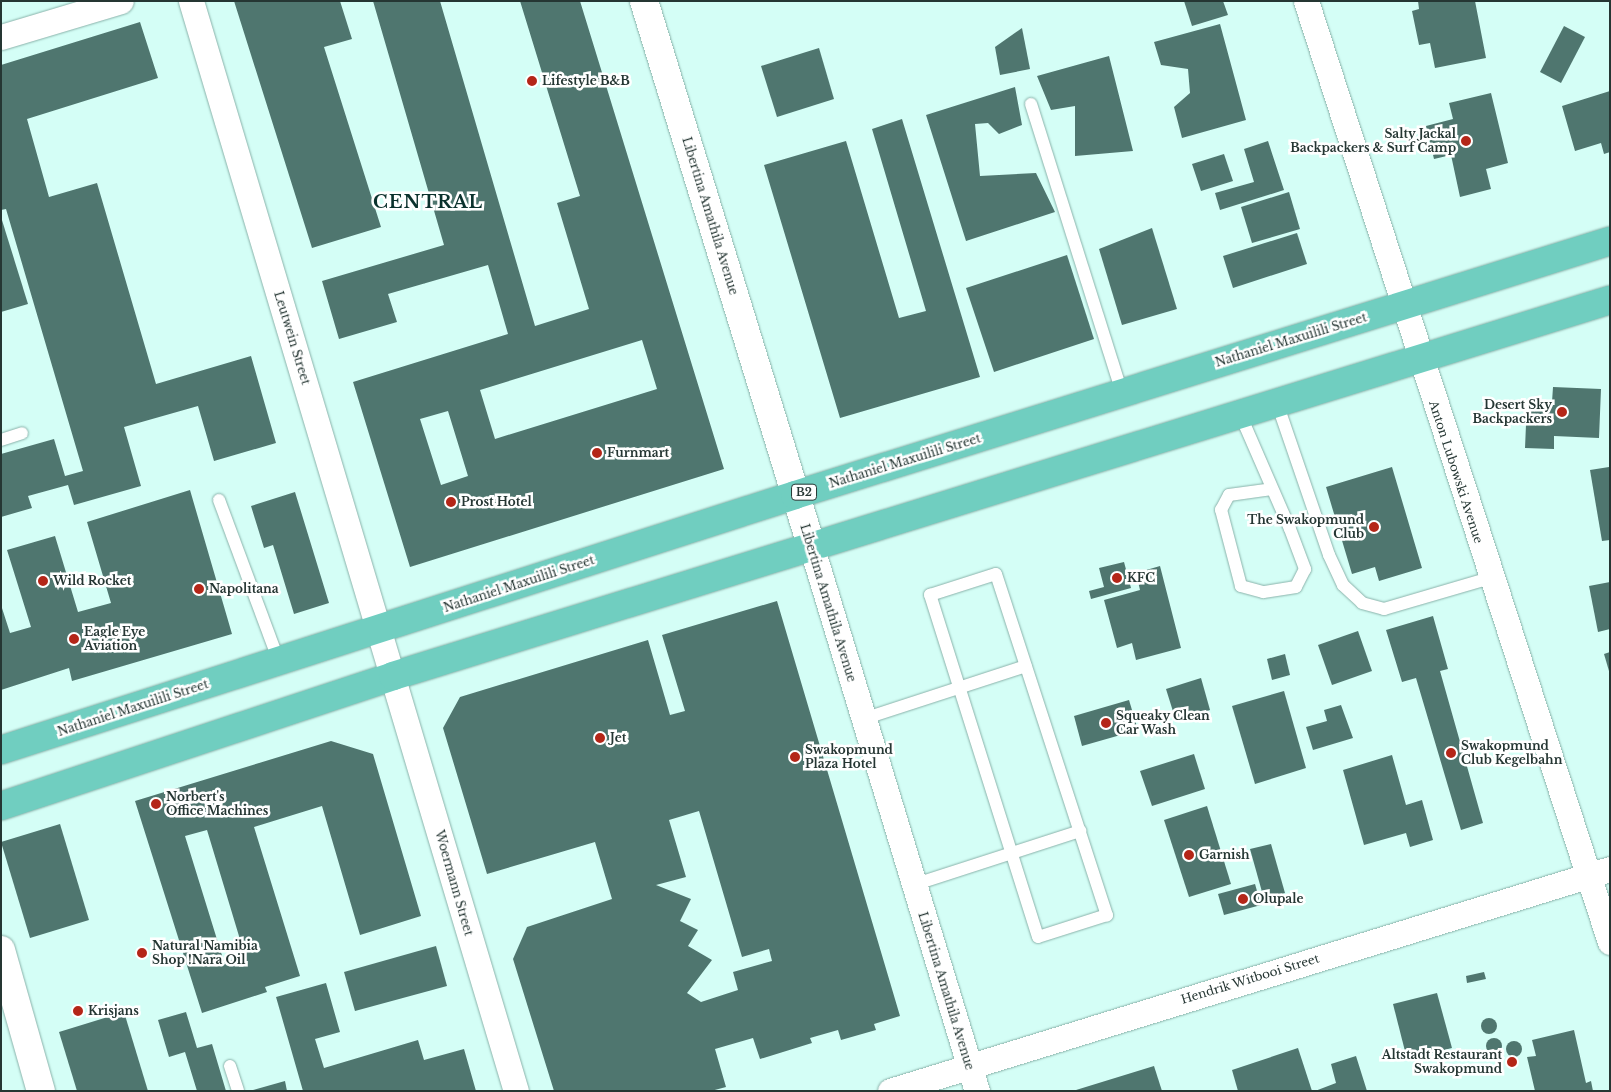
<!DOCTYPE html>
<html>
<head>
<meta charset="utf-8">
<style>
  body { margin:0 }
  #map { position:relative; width:1611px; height:1092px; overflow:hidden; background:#d4fef6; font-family:"Libre Baskerville",serif }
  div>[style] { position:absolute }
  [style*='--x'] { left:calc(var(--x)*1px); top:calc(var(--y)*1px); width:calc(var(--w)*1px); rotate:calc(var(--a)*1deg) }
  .building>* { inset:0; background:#4f766f }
  .round { border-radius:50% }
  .roads { filter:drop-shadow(0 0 1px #8ab2aa) drop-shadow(0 0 1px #8ab2aa) }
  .service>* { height:12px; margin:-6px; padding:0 6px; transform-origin:6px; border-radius:6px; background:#fff }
  .minor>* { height:25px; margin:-12.5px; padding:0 12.5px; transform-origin:12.5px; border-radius:12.5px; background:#fff }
  .tertiary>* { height:28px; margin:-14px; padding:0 14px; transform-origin:14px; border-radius:14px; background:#fff }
  .trunk>* { height:28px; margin:-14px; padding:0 14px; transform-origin:14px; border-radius:14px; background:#70cec0 }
  .dots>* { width:14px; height:14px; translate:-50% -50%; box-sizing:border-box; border:2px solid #fff; border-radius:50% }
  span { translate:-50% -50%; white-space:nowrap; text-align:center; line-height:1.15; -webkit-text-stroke:5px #fff; paint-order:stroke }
  .shield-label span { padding:1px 4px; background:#fff; border:1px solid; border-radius:4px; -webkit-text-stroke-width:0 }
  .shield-label { font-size:11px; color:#253633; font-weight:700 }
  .poi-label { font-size:12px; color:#253633; font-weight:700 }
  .left { translate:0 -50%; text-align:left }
  .right { translate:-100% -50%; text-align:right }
  .street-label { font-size:12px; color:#253633 }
  .district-label { font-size:18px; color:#0b322d; font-weight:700; letter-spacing:1px }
  .frame { position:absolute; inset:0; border:2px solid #253633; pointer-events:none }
</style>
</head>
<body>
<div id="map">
  <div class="building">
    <i style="clip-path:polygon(234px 1px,340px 1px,352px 39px,324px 47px,381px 227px,312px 248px)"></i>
    <i style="clip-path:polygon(evenodd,373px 1px,440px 1px,535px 326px,589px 309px,557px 203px,580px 196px,520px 1px,580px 1px,724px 469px,410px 567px,353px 382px,508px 334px,488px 265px,388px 294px,397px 322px,339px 339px,322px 281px,444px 245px,373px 1px,642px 340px,657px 389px,495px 439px,480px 390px,642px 340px,373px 1px,448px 411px,468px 476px,441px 485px,420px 419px,448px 411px)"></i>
    <i style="clip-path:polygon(1184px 1px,1223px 1px,1228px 15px,1192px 26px)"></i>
    <i style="clip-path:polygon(1418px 1px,1475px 1px,1486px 58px,1435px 68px,1430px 43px,1419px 45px,1412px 11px,1419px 9px)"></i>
    <i style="clip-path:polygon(140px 22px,158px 78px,27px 119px,49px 197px,97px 183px,156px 384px,251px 356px,276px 443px,214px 461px,198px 406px,124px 427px,141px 486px,74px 505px,68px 485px,28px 496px,32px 508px,1px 517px,1px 454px,54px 439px,65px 476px,83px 471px,6px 209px,1px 210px,1px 65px)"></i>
    <i style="clip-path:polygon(1220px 24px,1246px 120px,1182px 138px,1174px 107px,1190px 93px,1188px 69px,1161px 65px,1154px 42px)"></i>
    <i style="clip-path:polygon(1564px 26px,1585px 37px,1561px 83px,1540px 72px)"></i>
    <i style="clip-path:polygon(1022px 28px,1030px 69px,1000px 75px,995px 47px)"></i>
    <i style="clip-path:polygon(819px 48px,834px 99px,777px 117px,761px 66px)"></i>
    <i style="clip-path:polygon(1109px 56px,1133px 151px,1075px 156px,1075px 106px,1051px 110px,1037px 76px)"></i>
    <i style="clip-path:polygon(1015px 87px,1022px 125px,999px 134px,988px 123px,975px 124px,980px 176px,1036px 173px,1055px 212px,966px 241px,926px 115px)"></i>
    <i style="clip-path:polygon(1610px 91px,1610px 152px,1604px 154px,1601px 143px,1575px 151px,1562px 106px)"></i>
    <i style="clip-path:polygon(1491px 93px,1508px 163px,1486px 169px,1491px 189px,1460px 197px,1451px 155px,1434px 159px,1426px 126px,1453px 119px,1449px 103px)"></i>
    <i style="clip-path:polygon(902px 119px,980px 377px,840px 418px,764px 165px,846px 141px,899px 318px,926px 311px,872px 129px)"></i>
    <i style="clip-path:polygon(1268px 141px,1284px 190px,1220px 210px,1215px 193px,1254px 182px,1244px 149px)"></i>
    <i style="clip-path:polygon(1224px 154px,1233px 181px,1201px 191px,1192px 164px)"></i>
    <i style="clip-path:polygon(1289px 192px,1300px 229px,1252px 243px,1241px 207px)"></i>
    <i style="clip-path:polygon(1px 217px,28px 304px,1px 312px)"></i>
    <i style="clip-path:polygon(1152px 228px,1177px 309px,1122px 325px,1099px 249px)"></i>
    <i style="clip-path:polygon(1297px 233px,1307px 264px,1233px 288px,1223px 256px)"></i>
    <i style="clip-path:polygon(1067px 255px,1094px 339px,994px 372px,966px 288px)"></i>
    <i style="clip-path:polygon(1553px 387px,1601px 389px,1599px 438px,1554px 436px,1554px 449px,1525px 448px,1527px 401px,1552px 402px)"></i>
    <i style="clip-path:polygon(1392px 467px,1422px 568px,1379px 581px,1375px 567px,1352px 574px,1326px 487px)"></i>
    <i style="clip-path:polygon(1609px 467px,1610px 540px,1602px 541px,1590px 470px)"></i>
    <i style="clip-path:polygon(190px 490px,232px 634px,72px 681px,69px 668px,1px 690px,1px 605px,10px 633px,31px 627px,7px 550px,55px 536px,78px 612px,111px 603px,87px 522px)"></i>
    <i style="clip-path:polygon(295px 492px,329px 603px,294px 614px,273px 545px,264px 548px,251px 506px)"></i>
    <i style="clip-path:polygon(1124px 562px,1131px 588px,1091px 599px,1089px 591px,1104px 587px,1099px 568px)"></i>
    <i style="clip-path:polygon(1160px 566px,1181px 648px,1136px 660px,1132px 643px,1117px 648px,1104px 600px,1140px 590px,1136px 573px)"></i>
    <i style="clip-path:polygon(1610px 582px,1610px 629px,1598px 632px,1589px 586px)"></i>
    <i style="clip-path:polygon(evenodd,777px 601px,900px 1016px,874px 1024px,876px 1030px,841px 1040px,838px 1030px,810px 1038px,812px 1043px,760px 1059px,753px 1038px,715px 1049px,726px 1087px,711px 1091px,554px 1091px,513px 959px,527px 927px,612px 899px,595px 842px,487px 874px,443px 728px,460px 697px,648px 640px,670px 715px,685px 711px,662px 635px,777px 601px,699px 811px,742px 957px,769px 949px,772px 961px,733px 972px,738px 990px,701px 1002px,687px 993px,712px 960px,688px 946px,698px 930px,680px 921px,691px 899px,656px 885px,686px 877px,669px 820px,699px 811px)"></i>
    <i style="clip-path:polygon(1433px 616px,1448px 669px,1440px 671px,1483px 823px,1461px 830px,1416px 678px,1402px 682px,1386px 630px)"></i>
    <i style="clip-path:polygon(1358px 631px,1372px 671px,1332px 685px,1318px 645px)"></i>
    <i style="clip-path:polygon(1610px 652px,1610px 671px,1609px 671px,1604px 654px)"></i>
    <i style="clip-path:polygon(1285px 654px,1290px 675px,1272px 680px,1267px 659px)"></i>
    <i style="clip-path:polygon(1201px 678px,1210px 710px,1176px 721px,1166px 689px)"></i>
    <i style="clip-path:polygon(1284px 691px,1306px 768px,1255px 784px,1232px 706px)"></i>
    <i style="clip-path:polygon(1129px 700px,1138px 730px,1082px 746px,1074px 716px)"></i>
    <i style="clip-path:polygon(1341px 705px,1353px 738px,1313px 750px,1306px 727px,1327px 721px,1324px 710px)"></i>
    <i style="clip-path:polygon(evenodd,331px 741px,373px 754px,421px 916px,360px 935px,322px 806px,254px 827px,300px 976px,265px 987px,267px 992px,202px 1013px,135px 801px,331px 741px,207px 830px,245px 956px,224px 962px,185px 836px,207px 830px)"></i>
    <i style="clip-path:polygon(1194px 754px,1205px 789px,1152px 806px,1140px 771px)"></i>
    <i style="clip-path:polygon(1392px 755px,1406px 805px,1422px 800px,1433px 840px,1410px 847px,1406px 833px,1364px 845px,1343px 770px)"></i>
    <i style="clip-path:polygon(1207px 806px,1231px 884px,1189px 897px,1164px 820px)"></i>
    <i style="clip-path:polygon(60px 824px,89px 920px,30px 938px,1px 842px)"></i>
    <i style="clip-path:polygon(1271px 844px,1285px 893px,1264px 899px,1250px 849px)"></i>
    <i style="clip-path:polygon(1255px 884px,1261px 905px,1224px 915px,1218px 894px)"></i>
    <i style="clip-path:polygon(436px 946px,447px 986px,355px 1011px,344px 972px)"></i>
    <i style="clip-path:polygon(1484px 972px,1486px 979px,1467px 983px,1466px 976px)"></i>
    <i style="clip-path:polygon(326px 983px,340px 1032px,315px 1039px,324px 1068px,418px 1040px,424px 1060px,464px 1049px,476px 1091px,303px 1091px,276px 997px)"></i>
    <i style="clip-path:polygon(1437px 993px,1452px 1048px,1407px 1059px,1393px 1004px)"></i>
    <i style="clip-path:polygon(124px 1012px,148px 1091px,77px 1091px,59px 1032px)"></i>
    <i style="clip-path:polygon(186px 1012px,197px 1048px,212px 1044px,226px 1091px,197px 1091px,185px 1052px,169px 1057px,158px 1020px)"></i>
    <i class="round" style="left:1481px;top:1018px;width:16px;height:16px"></i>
    <i style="clip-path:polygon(1574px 1030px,1586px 1083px,1591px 1081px,1593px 1091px,1535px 1091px,1527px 1057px,1536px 1056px,1532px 1040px)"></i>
    <i class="round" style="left:1486px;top:1038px;width:16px;height:16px"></i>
    <i class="round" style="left:1506px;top:1041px;width:16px;height:16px"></i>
    <i style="clip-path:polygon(1298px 1048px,1312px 1091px,1238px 1091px,1232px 1070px)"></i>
    <i style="clip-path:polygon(1356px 1056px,1367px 1091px,1315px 1091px,1336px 1083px,1331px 1064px)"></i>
    <i style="clip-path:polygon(1154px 1066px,1162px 1091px,1076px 1091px,1076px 1090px)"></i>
    <i style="clip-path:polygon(285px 1081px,287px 1091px,253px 1091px,253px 1090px)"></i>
  </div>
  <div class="roads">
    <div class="service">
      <i style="--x:1031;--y:104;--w:303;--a:72.5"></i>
      <i style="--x:1277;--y:403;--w:161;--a:71.1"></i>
      <i style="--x:1329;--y:555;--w:33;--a:65"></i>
      <i style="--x:1343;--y:585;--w:26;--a:43"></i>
      <i style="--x:1362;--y:603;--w:23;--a:15"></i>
      <i style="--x:1384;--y:609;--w:110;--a:-16.3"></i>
      <i style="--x:1240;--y:414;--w:125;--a:66.5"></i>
      <i style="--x:1290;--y:529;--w:43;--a:69.4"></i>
      <i style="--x:1305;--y:569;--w:20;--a:117"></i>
      <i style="--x:1296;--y:587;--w:33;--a:171"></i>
      <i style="--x:1263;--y:592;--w:23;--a:-165"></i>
      <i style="--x:1241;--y:586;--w:79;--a:-104.7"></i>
      <i style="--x:1221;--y:510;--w:17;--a:-62"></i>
      <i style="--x:1229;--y:495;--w:43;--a:-7.9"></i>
      <i style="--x:1;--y:440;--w:22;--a:-18"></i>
      <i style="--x:219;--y:500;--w:172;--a:69.6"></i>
      <i style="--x:996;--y:574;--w:359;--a:72"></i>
      <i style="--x:1107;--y:915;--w:72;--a:162.3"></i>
      <i style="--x:1038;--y:937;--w:359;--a:-107.5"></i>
      <i style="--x:930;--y:595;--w:69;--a:-17.7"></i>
      <i style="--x:863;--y:719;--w:171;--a:-18"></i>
      <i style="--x:913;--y:885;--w:176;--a:-17.9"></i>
      <i style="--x:230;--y:1066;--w:26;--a:72"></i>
    </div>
    <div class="minor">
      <i style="--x:191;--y:1;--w:1137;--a:73.4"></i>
      <i style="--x:1306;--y:1;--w:989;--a:72.1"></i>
      <i style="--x:1;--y:37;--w:125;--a:-16.7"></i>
      <i style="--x:811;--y:545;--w:571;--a:73.09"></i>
      <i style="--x:890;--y:1091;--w:753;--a:-17.14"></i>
    </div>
    <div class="tertiary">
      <i style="--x:644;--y:1;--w:569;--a:72.93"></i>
      <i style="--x:1;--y:950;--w:147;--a:74.2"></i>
    </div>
    <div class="trunk">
      <i style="--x:1;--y:750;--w:834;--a:-17.8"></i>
      <i style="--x:795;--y:495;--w:854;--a:-17.31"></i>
      <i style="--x:1;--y:806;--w:413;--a:-18.3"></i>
      <i style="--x:393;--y:676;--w:1274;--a:-17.17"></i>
    </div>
  </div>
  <div class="dots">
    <i style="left:532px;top:81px;background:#b42618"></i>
    <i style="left:1466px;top:141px;background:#b42618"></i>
    <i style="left:1562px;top:412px;background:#b42618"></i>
    <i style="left:597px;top:453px;background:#b42618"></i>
    <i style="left:451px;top:502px;background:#b42618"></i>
    <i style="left:1374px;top:527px;background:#b42618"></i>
    <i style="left:1117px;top:578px;background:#b42618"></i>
    <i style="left:43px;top:581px;background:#b42618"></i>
    <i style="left:199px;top:589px;background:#b42618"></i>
    <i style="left:74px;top:639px;background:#b42618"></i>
    <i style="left:1106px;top:723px;background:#b42618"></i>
    <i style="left:600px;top:738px;background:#b42618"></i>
    <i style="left:1451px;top:753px;background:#b42618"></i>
    <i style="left:795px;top:757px;background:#b42618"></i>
    <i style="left:156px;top:804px;background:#b42618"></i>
    <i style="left:1189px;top:855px;background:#b42618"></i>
    <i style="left:1243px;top:899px;background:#b42618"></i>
    <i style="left:142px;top:953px;background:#b42618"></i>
    <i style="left:78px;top:1011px;background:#b42618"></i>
    <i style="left:1512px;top:1062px;background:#b42618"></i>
  </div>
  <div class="shield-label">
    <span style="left:804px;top:492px">B2</span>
  </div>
  <div class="poi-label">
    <span class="left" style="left:542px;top:81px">Lifestyle B&amp;B</span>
    <span class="right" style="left:1456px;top:141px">Salty Jackal<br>Backpackers &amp; Surf Camp</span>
    <span class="right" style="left:1552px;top:412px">Desert Sky<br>Backpackers</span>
    <span class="left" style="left:607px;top:453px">Furnmart</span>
    <span class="left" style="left:461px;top:502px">Prost Hotel</span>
    <span class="right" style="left:1364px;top:527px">The Swakopmund<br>Club</span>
    <span class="left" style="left:1127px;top:578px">KFC</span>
    <span class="left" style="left:53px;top:581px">Wild Rocket</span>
    <span class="left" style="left:209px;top:589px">Napolitana</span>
    <span class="left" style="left:84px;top:639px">Eagle Eye<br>Aviation</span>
    <span class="left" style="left:1116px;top:723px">Squeaky Clean<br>Car Wash</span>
    <span class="left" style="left:610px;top:738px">Jet</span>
    <span class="left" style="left:1461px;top:753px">Swakopmund<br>Club Kegelbahn</span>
    <span class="left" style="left:805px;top:757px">Swakopmund<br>Plaza Hotel</span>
    <span class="left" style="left:166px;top:804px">Norbert's<br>Office Machines</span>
    <span class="left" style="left:1199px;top:855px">Garnish</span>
    <span class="left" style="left:1253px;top:899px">Olupale</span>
    <span class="left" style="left:152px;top:953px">Natural Namibia<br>Shop !Nara Oil</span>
    <span class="left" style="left:88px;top:1011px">Krisjans</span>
    <span class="right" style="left:1502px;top:1062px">Altstadt Restaurant<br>Swakopmund</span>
  </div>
  <div class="street-label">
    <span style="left:710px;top:216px;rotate:73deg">Libertina Amathila Avenue</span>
    <span style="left:292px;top:338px;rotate:73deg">Leutwein Street</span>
    <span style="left:1291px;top:340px;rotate:-17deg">Nathaniel Maxuilili Street</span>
    <span style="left:905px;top:461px;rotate:-17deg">Nathaniel Maxuilili Street</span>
    <span style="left:1456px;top:472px;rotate:72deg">Anton Lubowski Avenue</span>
    <span style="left:519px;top:584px;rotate:-18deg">Nathaniel Maxuilili Street</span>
    <span style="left:828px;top:603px;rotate:73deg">Libertina Amathila Avenue</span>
    <span style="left:133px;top:708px;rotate:-18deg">Nathaniel Maxuilili Street</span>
    <span style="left:454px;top:883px;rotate:74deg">Woermann Street</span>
    <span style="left:1250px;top:979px;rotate:-17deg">Hendrik Witbooi Street</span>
    <span style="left:946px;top:991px;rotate:73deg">Libertina Amathila Avenue</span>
  </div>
  <div class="district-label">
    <span style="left:428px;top:202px">CENTRAL</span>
  </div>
  <div class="frame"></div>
</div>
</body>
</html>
